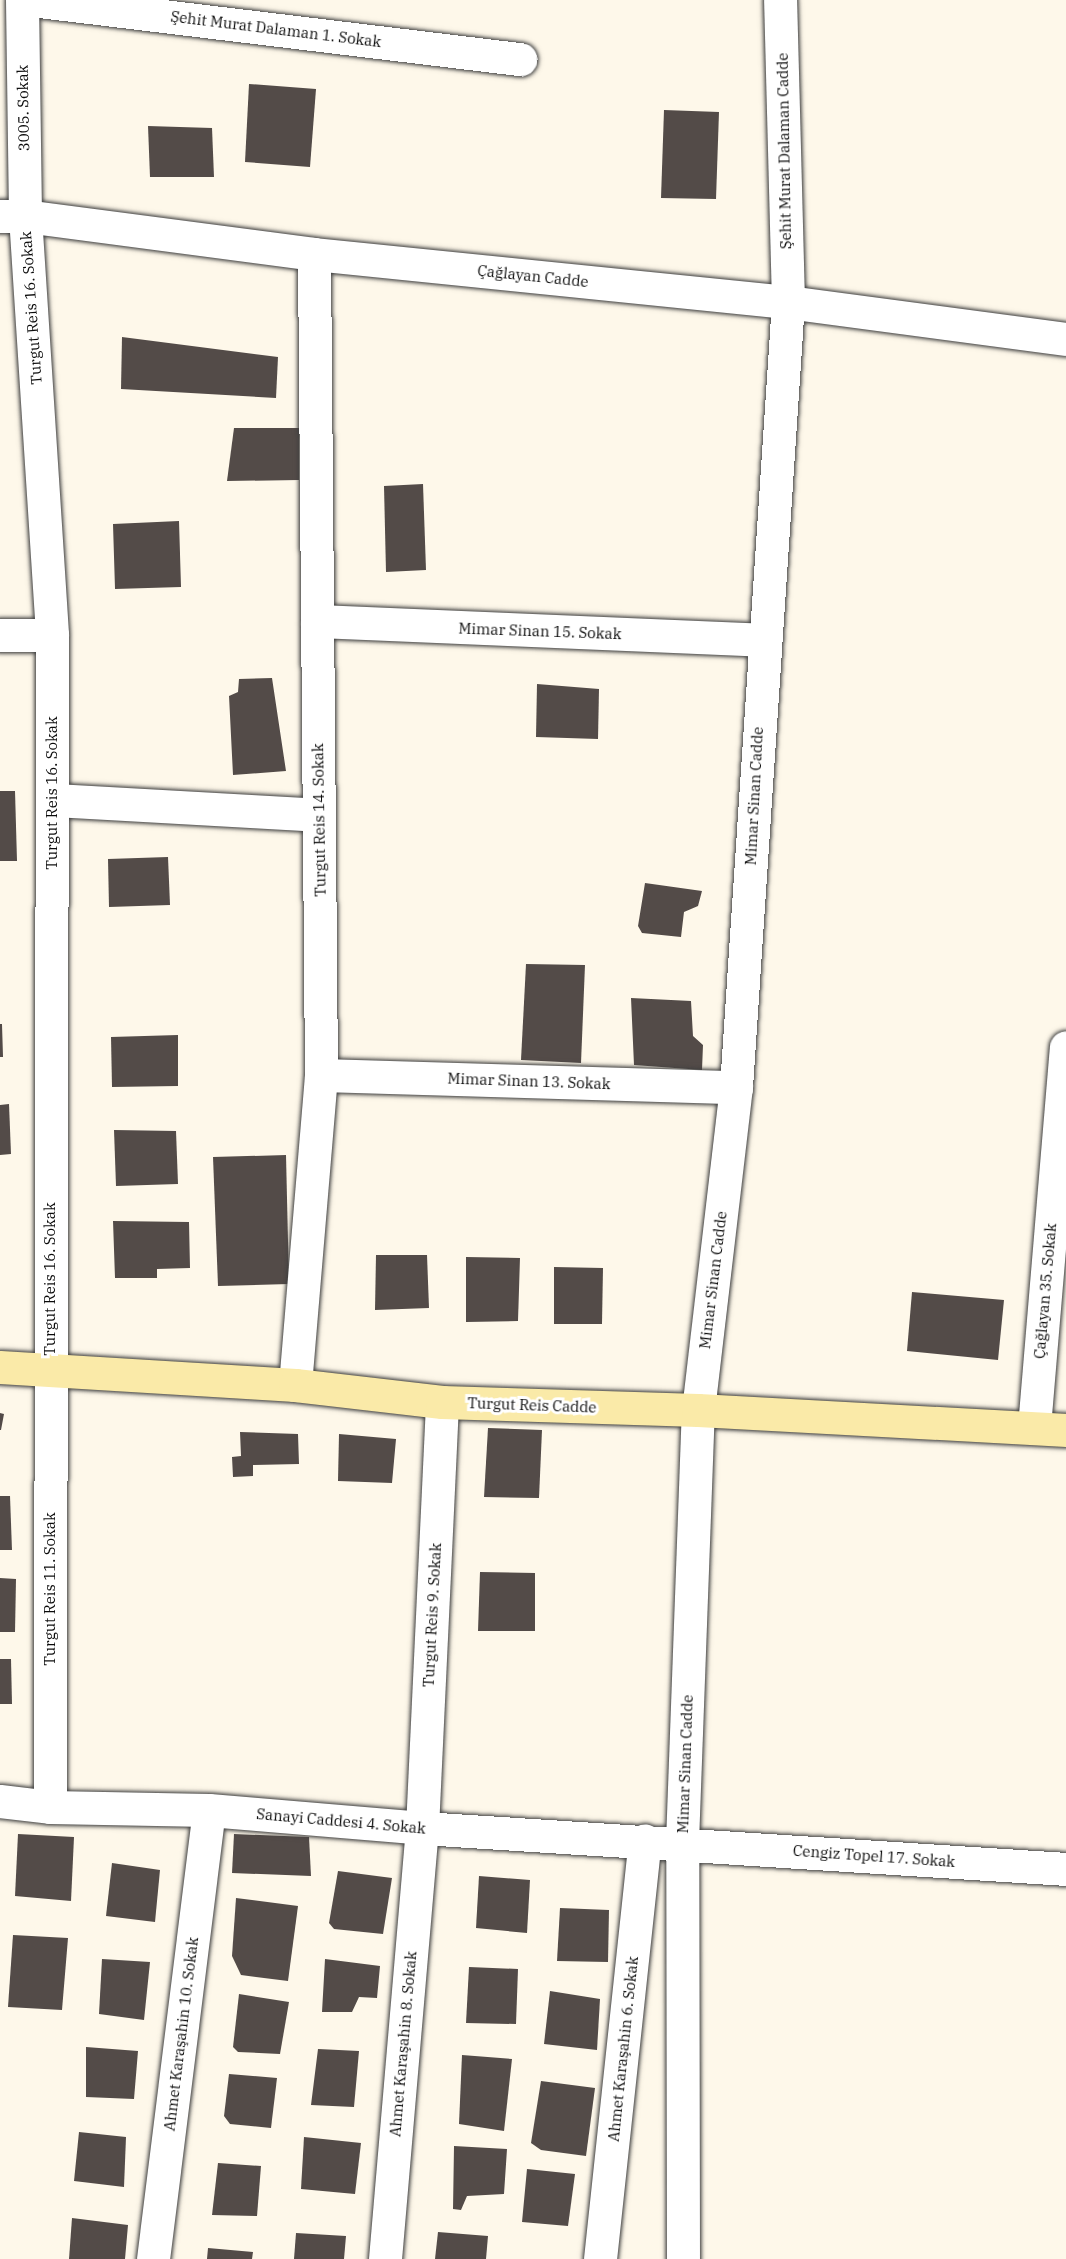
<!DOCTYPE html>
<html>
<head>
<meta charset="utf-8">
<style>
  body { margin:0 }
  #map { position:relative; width:1066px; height:2259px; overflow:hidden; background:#fef8ea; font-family:"IBM Plex Serif",serif }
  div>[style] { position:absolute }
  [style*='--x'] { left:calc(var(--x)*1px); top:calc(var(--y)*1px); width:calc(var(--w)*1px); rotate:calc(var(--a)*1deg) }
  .building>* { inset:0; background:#534b48 }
  .roads { filter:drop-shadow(0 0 2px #3e3e3e) drop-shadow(0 0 2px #3e3e3e) }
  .street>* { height:33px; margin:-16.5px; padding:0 16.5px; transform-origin:16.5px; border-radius:16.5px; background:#fff }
  .secondary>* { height:33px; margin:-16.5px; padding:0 16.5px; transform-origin:16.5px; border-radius:16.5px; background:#faeaa8 }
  span { translate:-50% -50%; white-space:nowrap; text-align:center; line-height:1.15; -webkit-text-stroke:6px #fff; paint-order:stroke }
  .street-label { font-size:15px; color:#0b0b0b }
</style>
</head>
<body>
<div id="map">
  <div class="building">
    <i style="clip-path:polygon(249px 84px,316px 89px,310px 167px,245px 162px)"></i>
    <i style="clip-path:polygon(664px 110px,719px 112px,716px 199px,661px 198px)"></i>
    <i style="clip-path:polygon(148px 126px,212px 128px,214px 177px,150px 177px)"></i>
    <i style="clip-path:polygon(122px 337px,278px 357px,276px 398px,121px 389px)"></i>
    <i style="clip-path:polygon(234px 428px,299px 428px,299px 480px,227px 481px)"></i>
    <i style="clip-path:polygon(423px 484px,426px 570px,386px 572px,384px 486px)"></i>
    <i style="clip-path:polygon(179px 521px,181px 587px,115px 589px,113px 524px)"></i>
    <i style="clip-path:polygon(272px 678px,286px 771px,233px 775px,229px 696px,238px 692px,239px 679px)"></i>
    <i style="clip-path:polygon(537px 684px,599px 689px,598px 739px,536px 737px)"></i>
    <i style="clip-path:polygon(0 791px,15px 791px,17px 861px,0 861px)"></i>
    <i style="clip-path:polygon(168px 857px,170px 905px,109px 907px,108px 859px)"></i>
    <i style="clip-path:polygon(645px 883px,702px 891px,698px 906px,684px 912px,681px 937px,642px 933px,638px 926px)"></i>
    <i style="clip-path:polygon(526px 964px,585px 965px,581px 1063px,521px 1060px)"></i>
    <i style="clip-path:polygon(631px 998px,691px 1001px,693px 1036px,703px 1045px,702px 1070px,634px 1065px)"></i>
    <i style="clip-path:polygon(0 1024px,2px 1024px,3px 1057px,0 1057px)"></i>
    <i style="clip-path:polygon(178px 1035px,178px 1086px,112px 1087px,111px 1037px)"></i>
    <i style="clip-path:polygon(9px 1104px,11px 1154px,0 1155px,0 1105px)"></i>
    <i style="clip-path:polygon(114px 1130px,176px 1131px,178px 1184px,116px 1186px)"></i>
    <i style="clip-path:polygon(286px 1155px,289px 1284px,218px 1286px,213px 1157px)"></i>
    <i style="clip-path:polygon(113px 1221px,189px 1222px,190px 1268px,157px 1269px,157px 1278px,115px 1278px)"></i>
    <i style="clip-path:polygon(376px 1255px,427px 1255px,429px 1308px,375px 1310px)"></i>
    <i style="clip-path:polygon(466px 1257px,520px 1258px,518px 1321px,466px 1322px)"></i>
    <i style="clip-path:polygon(554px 1267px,603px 1268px,602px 1324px,554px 1324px)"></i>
    <i style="clip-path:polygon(912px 1292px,1004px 1300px,998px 1360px,907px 1351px)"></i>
    <i style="clip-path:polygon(0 1413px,4px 1414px,1px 1430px,0 1430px)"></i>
    <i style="clip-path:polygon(488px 1428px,542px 1430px,539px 1498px,484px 1497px)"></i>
    <i style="clip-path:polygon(240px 1432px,298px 1434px,299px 1464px,253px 1465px,253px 1476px,233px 1477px,232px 1457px,241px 1456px)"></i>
    <i style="clip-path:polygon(339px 1434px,396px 1439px,392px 1483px,338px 1481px)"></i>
    <i style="clip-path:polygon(0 1496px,10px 1496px,12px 1550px,0 1550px)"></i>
    <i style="clip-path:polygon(480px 1572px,535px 1573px,535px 1631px,478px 1631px)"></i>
    <i style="clip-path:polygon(0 1578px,16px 1579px,15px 1632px,0 1632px)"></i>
    <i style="clip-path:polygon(0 1659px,11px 1659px,12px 1704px,0 1704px)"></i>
    <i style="clip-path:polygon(18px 1834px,74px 1837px,71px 1901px,15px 1896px)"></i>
    <i style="clip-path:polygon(234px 1834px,309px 1837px,311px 1876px,232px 1873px)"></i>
    <i style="clip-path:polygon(112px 1863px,160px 1870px,155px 1922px,106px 1916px)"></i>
    <i style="clip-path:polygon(338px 1871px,392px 1878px,383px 1934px,334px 1929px,329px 1923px)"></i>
    <i style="clip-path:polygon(479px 1876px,530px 1880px,527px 1933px,476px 1928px)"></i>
    <i style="clip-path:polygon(236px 1898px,298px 1906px,288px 1981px,241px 1975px,232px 1956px)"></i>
    <i style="clip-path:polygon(560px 1908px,609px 1910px,608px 1962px,557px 1961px)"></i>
    <i style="clip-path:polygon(13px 1935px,68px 1938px,62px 2010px,8px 2007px)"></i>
    <i style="clip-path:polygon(102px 1959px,150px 1962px,144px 2020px,99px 2014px)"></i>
    <i style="clip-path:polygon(325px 1959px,380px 1966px,377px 1998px,359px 1997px,352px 2012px,322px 2012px)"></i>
    <i style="clip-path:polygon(469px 1967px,518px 1969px,516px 2024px,466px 2023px)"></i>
    <i style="clip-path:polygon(550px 1991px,600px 1999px,597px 2050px,544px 2044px)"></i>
    <i style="clip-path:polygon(239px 1994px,289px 2002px,280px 2054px,238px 2052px,233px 2047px)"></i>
    <i style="clip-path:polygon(86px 2047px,138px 2051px,134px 2099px,86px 2097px)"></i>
    <i style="clip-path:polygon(318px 2049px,359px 2051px,354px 2107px,311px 2105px)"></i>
    <i style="clip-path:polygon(462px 2055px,512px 2059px,504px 2131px,459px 2124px)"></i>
    <i style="clip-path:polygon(229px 2074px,277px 2078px,271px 2128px,230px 2124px,224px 2116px)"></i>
    <i style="clip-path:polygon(541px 2081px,595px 2088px,586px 2156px,541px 2150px,531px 2143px)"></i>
    <i style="clip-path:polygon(79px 2132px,126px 2137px,124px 2187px,74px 2181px)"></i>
    <i style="clip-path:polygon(304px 2137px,361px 2143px,355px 2194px,301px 2189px)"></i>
    <i style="clip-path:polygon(454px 2146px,507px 2149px,504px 2194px,467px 2196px,461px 2210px,453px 2209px)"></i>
    <i style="clip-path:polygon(218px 2163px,261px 2166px,257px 2216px,212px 2215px)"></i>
    <i style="clip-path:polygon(527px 2169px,575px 2174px,568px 2226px,522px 2222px)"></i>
    <i style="clip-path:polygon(72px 2218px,128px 2225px,125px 2259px,69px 2259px)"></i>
    <i style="clip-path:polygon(438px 2232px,488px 2236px,486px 2259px,435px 2259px)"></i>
    <i style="clip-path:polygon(296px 2233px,346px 2236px,344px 2259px,294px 2259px)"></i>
    <i style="clip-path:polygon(208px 2248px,253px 2252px,252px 2259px,207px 2259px)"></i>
  </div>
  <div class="roads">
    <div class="street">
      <i style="--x:22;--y:0;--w:216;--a:89.2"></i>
      <i style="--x:25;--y:216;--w:420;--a:86.3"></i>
      <i style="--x:52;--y:635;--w:1172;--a:90.1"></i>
      <i style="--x:31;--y:0;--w:493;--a:6.9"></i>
      <i style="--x:0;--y:216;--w:25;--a:0"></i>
      <i style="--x:25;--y:216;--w:291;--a:7.5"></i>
      <i style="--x:314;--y:254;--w:476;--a:5.8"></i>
      <i style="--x:788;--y:302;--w:280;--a:7.6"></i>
      <i style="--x:317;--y:621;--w:447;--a:2.4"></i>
      <i style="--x:0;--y:635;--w:52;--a:0"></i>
      <i style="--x:53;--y:800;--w:266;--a:3.2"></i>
      <i style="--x:321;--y:1075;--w:415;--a:1.7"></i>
      <i style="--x:295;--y:1385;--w:311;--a:-85.2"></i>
      <i style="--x:321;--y:1075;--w:821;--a:-90.49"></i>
      <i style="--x:1034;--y:1427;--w:381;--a:-85.2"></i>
      <i style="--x:0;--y:1801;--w:50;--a:6.8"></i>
      <i style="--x:50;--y:1807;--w:159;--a:1.1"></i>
      <i style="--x:209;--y:1810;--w:214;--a:4.8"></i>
      <i style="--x:422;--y:1828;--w:645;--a:3.64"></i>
      <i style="--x:153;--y:2259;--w:452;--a:-82.9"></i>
      <i style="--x:385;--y:2259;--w:433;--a:-85.1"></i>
      <i style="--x:422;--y:1828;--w:426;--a:-87.3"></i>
      <i style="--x:600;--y:2259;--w:421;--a:-83.9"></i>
      <i style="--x:683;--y:2259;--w:417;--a:-90.1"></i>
      <i style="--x:682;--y:1842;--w:432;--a:-87.9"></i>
      <i style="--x:698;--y:1410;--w:325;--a:-83.3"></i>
      <i style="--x:736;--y:1087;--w:787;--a:-86.21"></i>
      <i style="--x:788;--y:302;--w:302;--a:-91.5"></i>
    </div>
    <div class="secondary">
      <i style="--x:0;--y:1367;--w:296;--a:3.5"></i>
      <i style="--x:295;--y:1385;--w:148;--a:6.6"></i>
      <i style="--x:442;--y:1402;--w:256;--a:1.8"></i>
      <i style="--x:698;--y:1410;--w:369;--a:3.1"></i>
    </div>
  </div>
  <div class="street-label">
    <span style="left:276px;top:29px;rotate:7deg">Şehit Murat Dalaman 1. Sokak</span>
    <span style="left:23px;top:108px;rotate:-91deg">3005. Sokak</span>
    <span style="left:784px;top:151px;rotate:-91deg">Şehit Murat Dalaman Cadde</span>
    <span style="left:533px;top:276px;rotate:6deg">Çağlayan Cadde</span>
    <span style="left:31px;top:308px;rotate:-94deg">Turgut Reis 16. Sokak</span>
    <span style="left:540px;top:631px;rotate:2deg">Mimar Sinan 15. Sokak</span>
    <span style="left:52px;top:793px;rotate:-90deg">Turgut Reis 16. Sokak</span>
    <span style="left:754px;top:796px;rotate:-87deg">Mimar Sinan Cadde</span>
    <span style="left:319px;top:820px;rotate:-91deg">Turgut Reis 14. Sokak</span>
    <span style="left:529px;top:1081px;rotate:2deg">Mimar Sinan 13. Sokak</span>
    <span style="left:50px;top:1279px;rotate:-90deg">Turgut Reis 16. Sokak</span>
    <span style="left:713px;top:1280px;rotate:-83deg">Mimar Sinan Cadde</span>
    <span style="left:1045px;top:1291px;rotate:-85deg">Çağlayan 35. Sokak</span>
    <span style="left:532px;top:1405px;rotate:2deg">Turgut Reis Cadde</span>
    <span style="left:50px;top:1589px;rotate:-90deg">Turgut Reis 11. Sokak</span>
    <span style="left:432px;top:1615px;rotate:-87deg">Turgut Reis 9. Sokak</span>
    <span style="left:685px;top:1764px;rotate:-88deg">Mimar Sinan Cadde</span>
    <span style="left:341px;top:1821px;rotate:5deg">Sanayi Caddesi 4. Sokak</span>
    <span style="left:874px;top:1856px;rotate:4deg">Cengiz Topel 17. Sokak</span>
    <span style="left:181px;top:2034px;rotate:-83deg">Ahmet Karaşahin 10. Sokak</span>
    <span style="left:403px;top:2044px;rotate:-85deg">Ahmet Karaşahin 8. Sokak</span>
    <span style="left:623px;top:2049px;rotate:-84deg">Ahmet Karaşahin 6. Sokak</span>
  </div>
</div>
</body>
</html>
